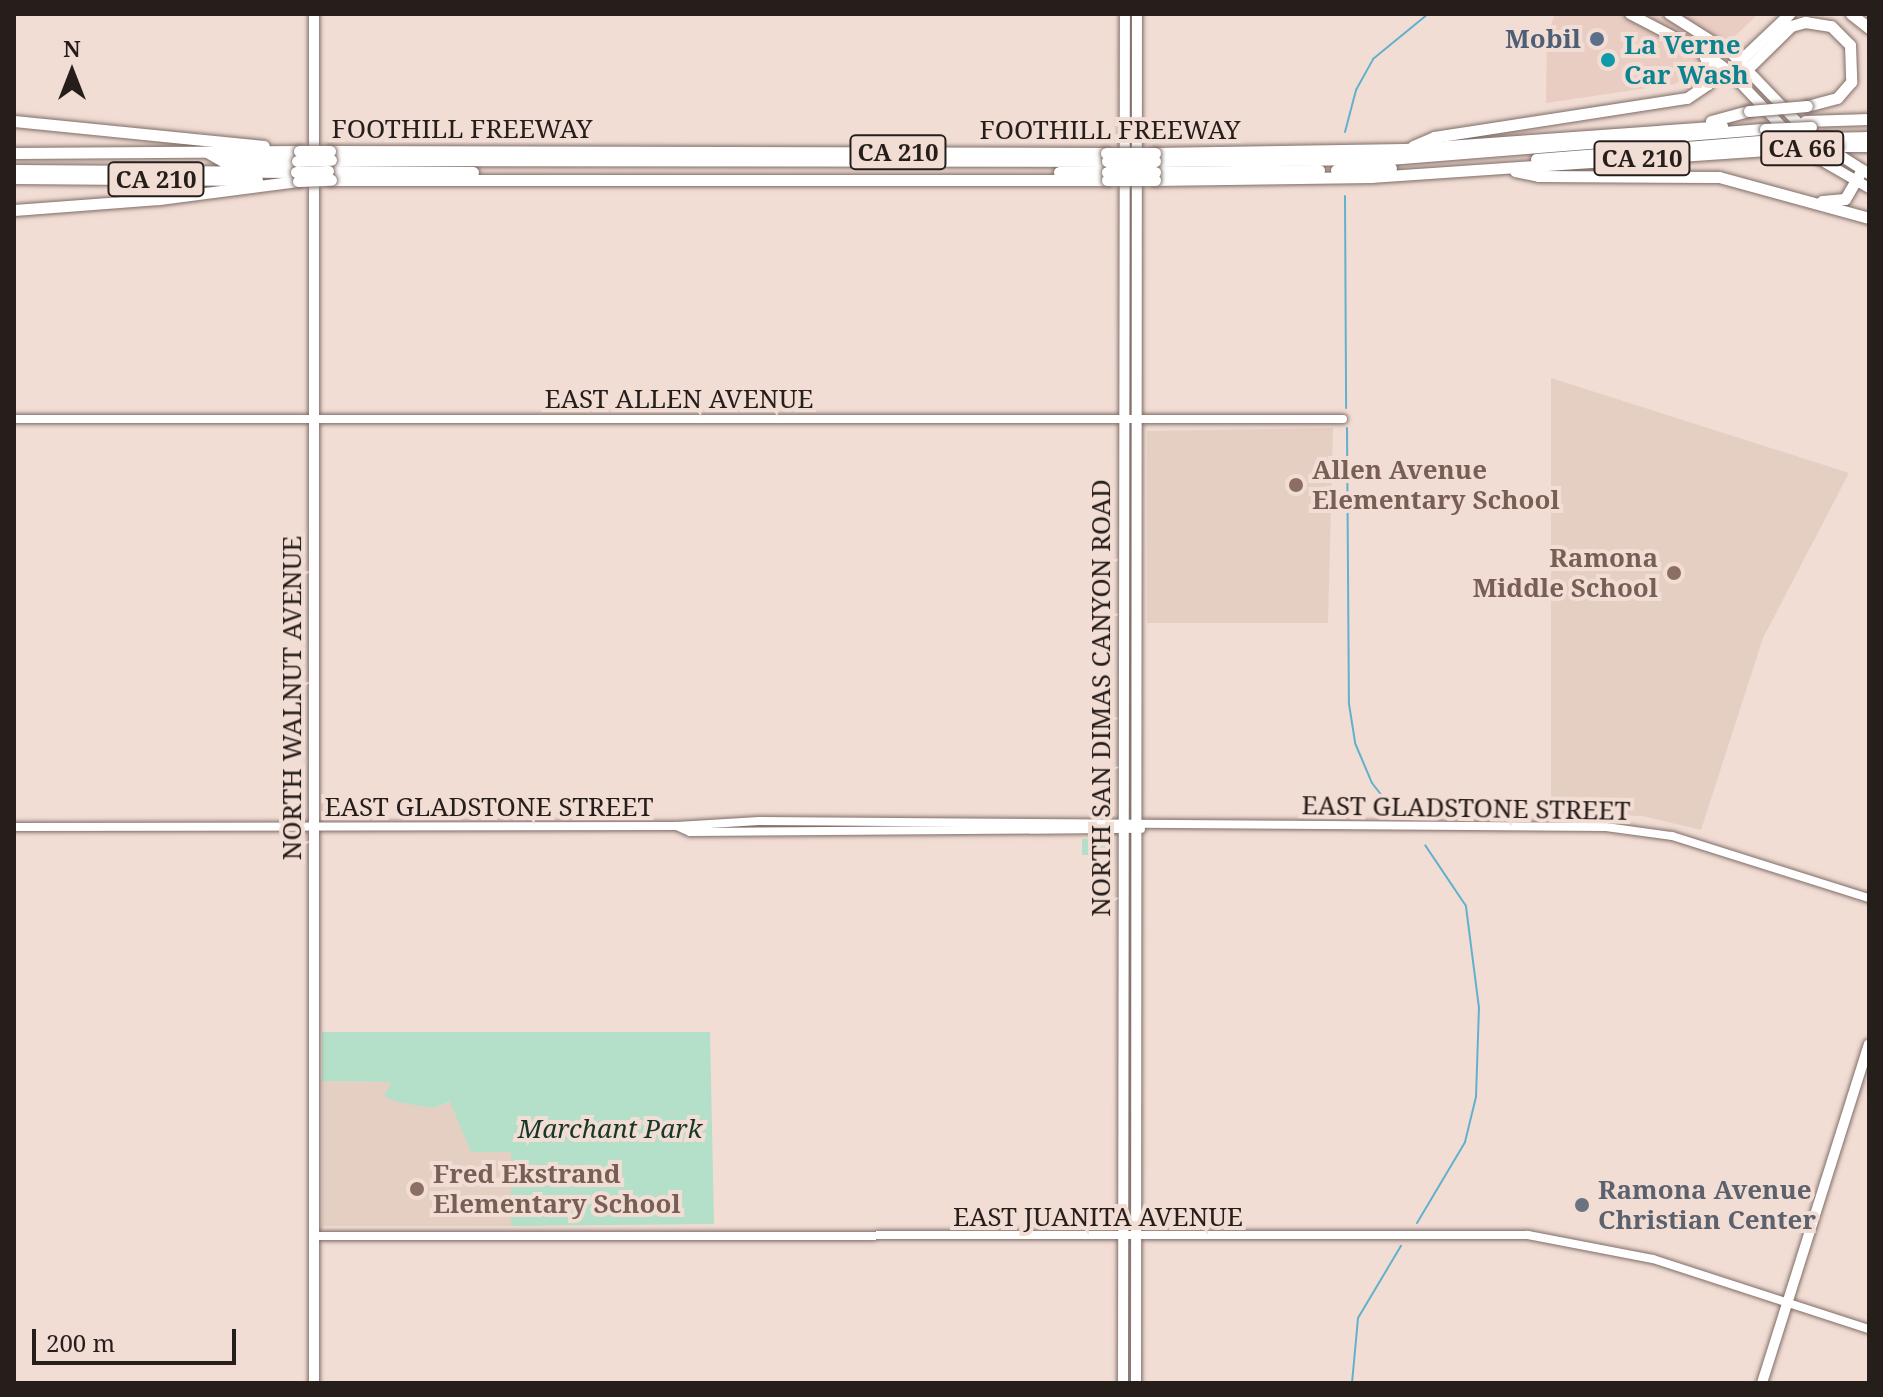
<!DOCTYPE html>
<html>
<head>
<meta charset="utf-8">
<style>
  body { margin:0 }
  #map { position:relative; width:1883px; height:1397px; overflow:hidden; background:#f2ddd5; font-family:"Noto Serif",serif }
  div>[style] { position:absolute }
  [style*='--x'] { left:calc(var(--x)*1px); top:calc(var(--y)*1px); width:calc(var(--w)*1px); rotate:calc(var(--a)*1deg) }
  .built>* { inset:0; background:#e9cdc3 }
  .education>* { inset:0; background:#e5cfc3 }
  .green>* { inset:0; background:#b4dfc8 }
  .stream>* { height:2px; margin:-1px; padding:0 1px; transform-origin:1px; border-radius:1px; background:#61b1cd }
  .roads { filter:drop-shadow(0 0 2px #7f6d66) drop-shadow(0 0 2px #7f6d66) }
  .minor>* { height:8px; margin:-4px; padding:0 4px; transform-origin:4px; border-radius:4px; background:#fff }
  .major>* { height:10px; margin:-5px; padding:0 5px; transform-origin:5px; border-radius:5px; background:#fff }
  .highway>* { height:11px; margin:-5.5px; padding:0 5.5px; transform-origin:5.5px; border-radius:5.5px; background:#fff }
  .bridges { filter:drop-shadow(0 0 2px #7f6d66) drop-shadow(0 0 2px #7f6d66) }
  .highway-bridge>* { height:11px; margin:-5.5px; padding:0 5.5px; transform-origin:5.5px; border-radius:5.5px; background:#fff }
  .dots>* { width:22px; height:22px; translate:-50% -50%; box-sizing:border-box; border:4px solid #f2ddd5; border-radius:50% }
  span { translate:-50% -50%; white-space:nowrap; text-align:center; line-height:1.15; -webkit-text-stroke:8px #f2ddd5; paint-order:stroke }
  .shield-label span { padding:2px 6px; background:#f2ddd5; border:2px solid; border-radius:6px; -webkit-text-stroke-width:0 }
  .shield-label { font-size:24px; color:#261e1b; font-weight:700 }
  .service-label { font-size:26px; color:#4e5e75; font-weight:700 }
  .right { translate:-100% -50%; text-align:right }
  .culture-label { font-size:26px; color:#0d838f; font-weight:700 }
  .left { translate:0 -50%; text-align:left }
  .street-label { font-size:26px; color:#261e1b }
  .education-label { font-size:26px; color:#785e54; font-weight:700 }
  .park-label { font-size:26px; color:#173729; font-style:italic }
  .worship-label { font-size:26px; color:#5b616d; font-weight:700 }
  .frame { position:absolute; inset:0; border:16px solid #261e1b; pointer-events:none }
  .north { position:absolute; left:32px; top:32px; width:80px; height:80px; -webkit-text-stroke:6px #f2ddd5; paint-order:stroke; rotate:0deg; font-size:22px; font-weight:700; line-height:32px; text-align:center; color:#261e1b }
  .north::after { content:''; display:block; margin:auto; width:28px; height:36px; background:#261e1b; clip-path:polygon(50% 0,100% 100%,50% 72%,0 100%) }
  .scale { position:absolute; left:32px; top:1329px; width:204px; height:36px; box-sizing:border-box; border:4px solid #261e1b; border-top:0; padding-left:10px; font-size:24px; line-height:28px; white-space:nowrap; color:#261e1b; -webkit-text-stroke:6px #f2ddd5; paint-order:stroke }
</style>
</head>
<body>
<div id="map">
  <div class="built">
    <i style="clip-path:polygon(1555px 14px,1758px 14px,1699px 71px,1675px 84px,1546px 103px,1547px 35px)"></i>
  </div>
  <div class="education">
    <i style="clip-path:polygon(1551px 378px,1849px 473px,1763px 638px,1701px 830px,1642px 816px,1551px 814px)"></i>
    <i style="clip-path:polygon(1333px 428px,1328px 623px,1147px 623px,1147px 431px)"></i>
    <i style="clip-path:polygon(322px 1081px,391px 1082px,433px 1108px,451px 1102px,511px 1152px,511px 1226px,322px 1226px)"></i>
  </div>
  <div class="green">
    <i style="clip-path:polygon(1082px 839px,1110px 840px,1115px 855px,1082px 855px)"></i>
    <i style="clip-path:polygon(322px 1032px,710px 1032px,714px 1224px,511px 1226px,511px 1152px,471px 1152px,450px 1102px,433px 1108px,397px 1102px,384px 1096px,391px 1082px,322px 1081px)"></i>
  </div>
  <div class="stream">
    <i style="--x:1345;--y:132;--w:43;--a:-75.3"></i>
    <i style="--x:1356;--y:90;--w:35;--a:-61"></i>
    <i style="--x:1373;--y:59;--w:71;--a:-39.3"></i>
    <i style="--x:1345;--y:196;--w:212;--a:89.7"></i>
    <i style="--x:1347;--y:428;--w:276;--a:89.6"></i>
    <i style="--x:1349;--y:704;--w:39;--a:81"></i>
    <i style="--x:1355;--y:743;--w:43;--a:67"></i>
    <i style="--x:1372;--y:783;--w:36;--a:52"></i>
    <i style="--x:1417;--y:1223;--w:94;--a:-59.3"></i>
    <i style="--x:1465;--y:1142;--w:46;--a:-76.3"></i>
    <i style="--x:1476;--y:1097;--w:89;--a:-88.1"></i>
    <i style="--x:1479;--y:1008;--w:103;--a:-97.3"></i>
    <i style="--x:1466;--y:906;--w:73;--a:-123.9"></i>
    <i style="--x:1352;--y:1383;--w:65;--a:-84.7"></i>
    <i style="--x:1358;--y:1318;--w:84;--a:-59.2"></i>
  </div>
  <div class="roads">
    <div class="minor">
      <i style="--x:14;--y:419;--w:1329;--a:0"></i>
      <i style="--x:677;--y:826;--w:14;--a:25"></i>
      <i style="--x:690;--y:832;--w:451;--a:-0.4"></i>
      <i style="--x:14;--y:827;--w:663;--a:-0.09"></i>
      <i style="--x:677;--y:826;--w:82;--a:-3.5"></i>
      <i style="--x:759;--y:821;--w:847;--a:0.41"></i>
      <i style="--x:1606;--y:827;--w:67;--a:7.8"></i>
      <i style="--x:1672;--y:836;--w:207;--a:17.5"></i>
      <i style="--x:314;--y:1236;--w:1214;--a:-0.05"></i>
      <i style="--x:1528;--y:1235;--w:127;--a:10.9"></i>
      <i style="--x:1653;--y:1259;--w:227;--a:18"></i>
    </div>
    <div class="major">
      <i style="--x:1630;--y:14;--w:82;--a:27.5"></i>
      <i style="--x:1703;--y:52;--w:32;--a:36"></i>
      <i style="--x:1729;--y:71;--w:110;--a:46.5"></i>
      <i style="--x:1805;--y:151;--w:74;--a:30"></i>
      <i style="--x:1669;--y:14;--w:73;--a:32.2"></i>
      <i style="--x:1731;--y:53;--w:107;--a:46.1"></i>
      <i style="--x:1824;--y:145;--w:54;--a:32.8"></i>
      <i style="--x:314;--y:157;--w:143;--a:-90"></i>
      <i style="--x:314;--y:173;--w:1210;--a:90"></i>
      <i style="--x:1123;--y:1383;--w:1369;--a:-89.92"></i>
      <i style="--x:1136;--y:1383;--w:1369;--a:-89.96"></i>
      <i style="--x:1762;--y:1383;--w:355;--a:-72.5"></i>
    </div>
    <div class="highway">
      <i style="--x:1851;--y:14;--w:23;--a:38"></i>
      <i style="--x:1729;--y:71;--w:83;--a:-43.5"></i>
      <i style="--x:1737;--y:79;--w:76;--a:-44.5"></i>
      <i style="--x:1791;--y:26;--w:15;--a:-16"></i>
      <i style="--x:1805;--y:22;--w:26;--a:9"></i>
      <i style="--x:1831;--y:26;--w:27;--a:45"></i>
      <i style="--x:1850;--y:45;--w:37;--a:88"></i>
      <i style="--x:1851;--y:82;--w:21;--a:131"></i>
      <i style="--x:1837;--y:98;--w:31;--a:165"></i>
      <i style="--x:14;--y:121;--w:251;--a:5.7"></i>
      <i style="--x:1711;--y:121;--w:39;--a:-15"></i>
      <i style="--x:1805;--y:121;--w:64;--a:-1.8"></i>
      <i style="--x:1825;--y:138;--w:44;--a:-1.3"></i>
      <i style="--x:1413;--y:146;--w:23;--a:-23"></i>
      <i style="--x:1434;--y:137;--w:256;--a:-8.8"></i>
      <i style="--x:1687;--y:98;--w:25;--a:-34"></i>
      <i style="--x:1708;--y:84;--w:12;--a:-76"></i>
      <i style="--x:1711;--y:72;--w:22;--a:-112"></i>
      <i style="--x:1837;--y:146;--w:32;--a:0"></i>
      <i style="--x:330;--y:151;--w:776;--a:0.15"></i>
      <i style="--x:207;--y:152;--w:20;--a:30"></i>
      <i style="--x:224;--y:162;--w:73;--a:-0.8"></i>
      <i style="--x:14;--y:153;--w:285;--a:-0.4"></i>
      <i style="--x:1155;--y:153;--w:250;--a:-0.9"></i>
      <i style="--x:1405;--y:149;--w:318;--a:-4.1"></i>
      <i style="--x:1536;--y:159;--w:239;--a:-4.6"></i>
      <i style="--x:331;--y:160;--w:776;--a:0.07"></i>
      <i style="--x:1155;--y:161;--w:234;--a:-0.5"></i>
      <i style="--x:1389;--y:159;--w:377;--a:-4.6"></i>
      <i style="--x:14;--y:170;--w:282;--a:0.4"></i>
      <i style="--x:1336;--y:170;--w:55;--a:-2.1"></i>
      <i style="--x:328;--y:171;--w:145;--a:0.4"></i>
      <i style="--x:1515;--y:171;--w:24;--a:12"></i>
      <i style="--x:1538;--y:176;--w:181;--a:0.3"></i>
      <i style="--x:1719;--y:177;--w:156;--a:15.3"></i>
      <i style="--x:1059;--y:172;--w:48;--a:0"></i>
      <i style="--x:1155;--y:172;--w:164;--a:-0.7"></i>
      <i style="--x:14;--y:178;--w:243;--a:0.5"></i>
      <i style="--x:331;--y:180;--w:776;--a:0"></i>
      <i style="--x:1155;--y:180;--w:217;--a:-0.8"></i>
      <i style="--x:1372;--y:177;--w:413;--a:-3.9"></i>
      <i style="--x:1822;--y:201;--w:23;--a:-5"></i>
      <i style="--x:1845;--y:199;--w:34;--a:-60"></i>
      <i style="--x:14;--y:210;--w:145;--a:-4.3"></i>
      <i style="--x:159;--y:199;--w:140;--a:-7.4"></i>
    </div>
  </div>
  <div class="bridges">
    <div class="highway-bridge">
      <i style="--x:1749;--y:111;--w:58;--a:-4.9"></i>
      <i style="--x:1765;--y:129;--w:46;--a:-2.5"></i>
      <i style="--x:1774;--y:140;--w:51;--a:-2.2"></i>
      <i style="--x:1784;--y:149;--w:53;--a:-3.2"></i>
      <i style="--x:299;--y:151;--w:31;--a:0"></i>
      <i style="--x:1106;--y:153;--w:49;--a:0"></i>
      <i style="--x:297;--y:161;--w:34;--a:-2"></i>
      <i style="--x:1107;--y:161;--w:48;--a:0"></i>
      <i style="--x:296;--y:172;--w:32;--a:-2"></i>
      <i style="--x:1107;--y:172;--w:48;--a:0"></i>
      <i style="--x:1107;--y:180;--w:48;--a:0"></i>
      <i style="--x:298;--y:181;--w:33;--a:-2"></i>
    </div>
  </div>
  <div class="dots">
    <i style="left:1597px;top:39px;background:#5c6f8a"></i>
    <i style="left:1608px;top:60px;background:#0f9aa8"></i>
    <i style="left:1296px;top:485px;background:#8d6e63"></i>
    <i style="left:1674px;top:573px;background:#8d6e63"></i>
    <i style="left:417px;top:1189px;background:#8d6e63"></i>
    <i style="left:1582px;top:1205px;background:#6b7280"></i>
  </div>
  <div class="shield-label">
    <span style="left:1802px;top:148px">CA 66</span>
    <span style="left:898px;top:152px">CA 210</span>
    <span style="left:1642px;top:158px">CA 210</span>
    <span style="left:156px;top:179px">CA 210</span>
  </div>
  <div class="service-label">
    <span class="right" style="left:1581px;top:39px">Mobil</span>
  </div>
  <div class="culture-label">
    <span class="left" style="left:1624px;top:60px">La Verne<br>Car Wash</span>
  </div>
  <div class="street-label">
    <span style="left:462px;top:129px">FOOTHILL FREEWAY</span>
    <span style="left:1110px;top:130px">FOOTHILL FREEWAY</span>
    <span style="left:679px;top:399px">EAST ALLEN AVENUE</span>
    <span style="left:292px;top:698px;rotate:-90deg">NORTH WALNUT AVENUE</span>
    <span style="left:1101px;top:698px;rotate:-90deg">NORTH SAN DIMAS CANYON ROAD</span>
    <span style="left:489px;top:807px">EAST GLADSTONE STREET</span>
    <span style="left:1466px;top:808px;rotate:1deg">EAST GLADSTONE STREET</span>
    <span style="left:1098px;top:1217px">EAST JUANITA AVENUE</span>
  </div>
  <div class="education-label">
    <span class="left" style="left:1312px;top:485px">Allen Avenue<br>Elementary School</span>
    <span class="right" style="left:1658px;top:573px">Ramona<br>Middle School</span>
    <span class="left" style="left:433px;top:1189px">Fred Ekstrand<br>Elementary School</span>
  </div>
  <div class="park-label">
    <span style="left:610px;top:1129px">Marchant Park</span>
  </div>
  <div class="worship-label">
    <span class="left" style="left:1598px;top:1205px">Ramona Avenue<br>Christian Center</span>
  </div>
  <div class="frame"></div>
  <div class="north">N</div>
  <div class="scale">200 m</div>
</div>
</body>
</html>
